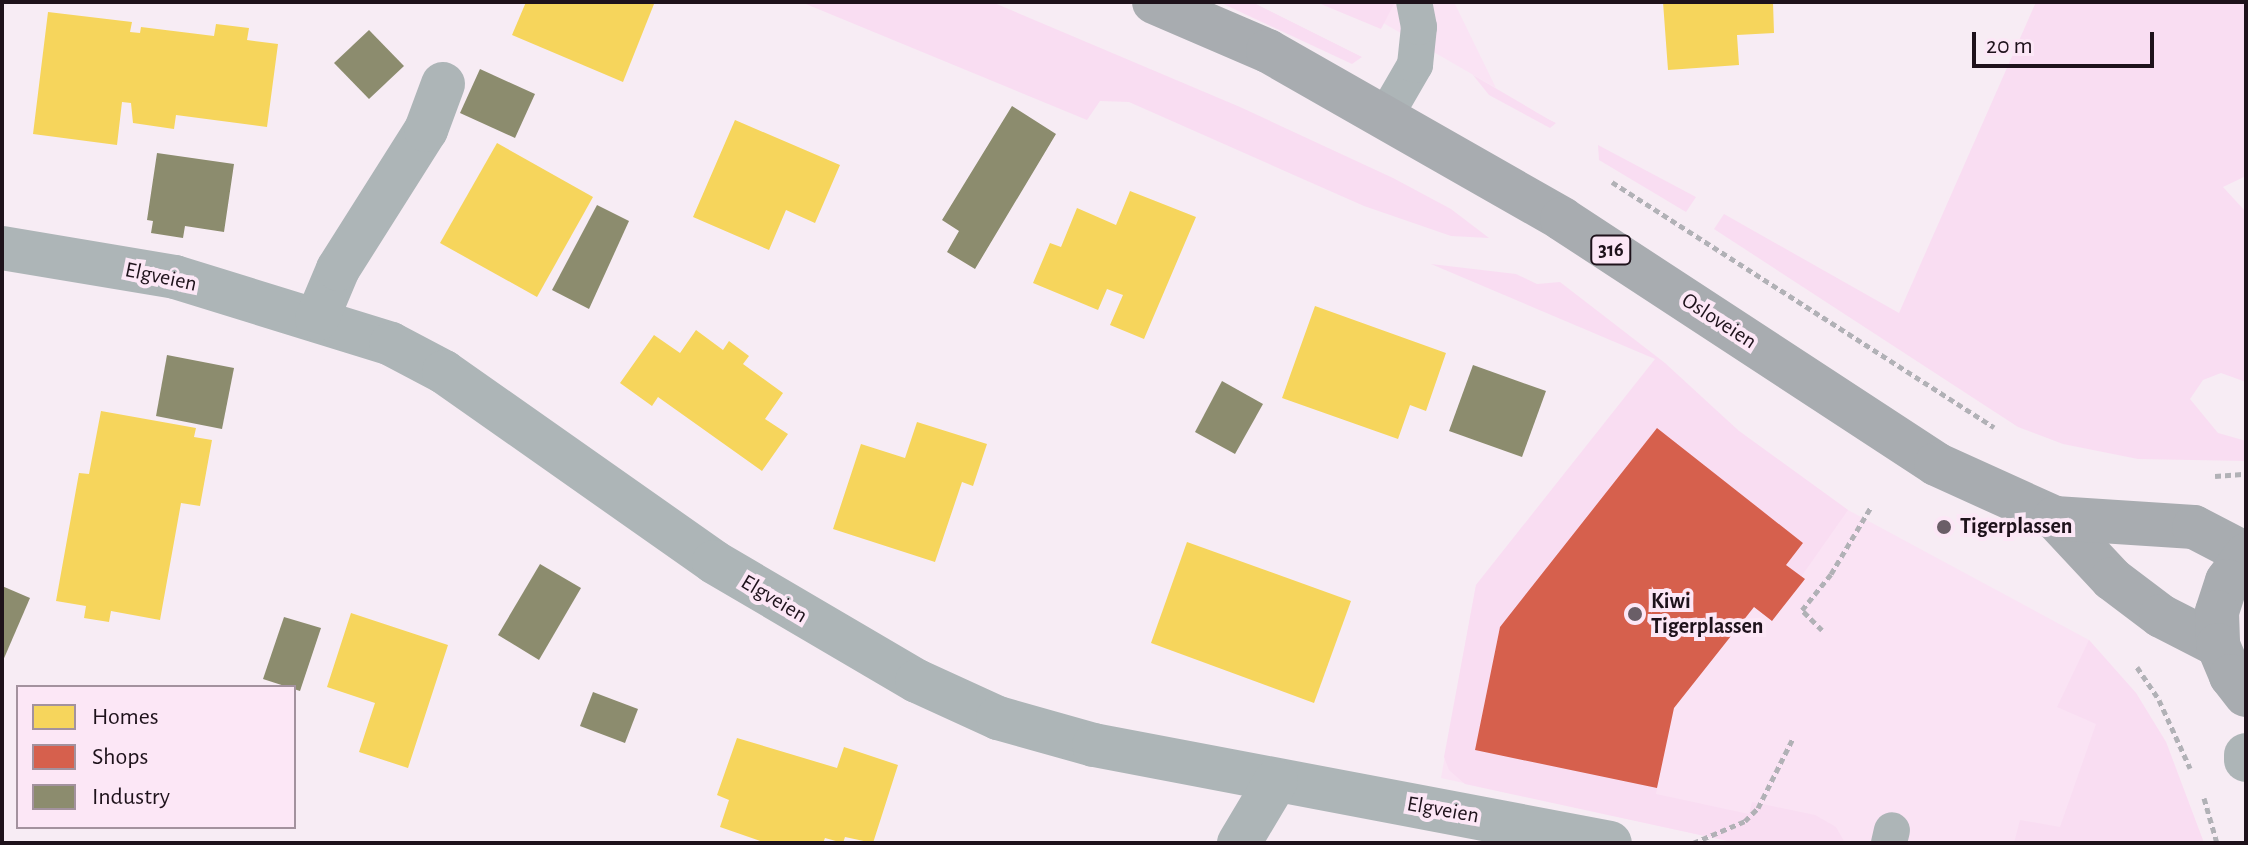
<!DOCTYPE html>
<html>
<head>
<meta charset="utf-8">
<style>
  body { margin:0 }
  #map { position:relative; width:2248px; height:845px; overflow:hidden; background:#f7ecf4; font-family:"Alegreya Sans",sans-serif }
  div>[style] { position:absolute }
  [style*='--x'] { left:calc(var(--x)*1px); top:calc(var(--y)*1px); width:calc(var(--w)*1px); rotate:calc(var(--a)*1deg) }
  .built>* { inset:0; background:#fae3f4 }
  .green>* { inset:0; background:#f9ddf2 }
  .homes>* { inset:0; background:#f6d55c }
  .shops>* { inset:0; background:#d6604d }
  .industry>* { inset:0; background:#8c8c6e }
  .path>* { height:5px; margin-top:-2.5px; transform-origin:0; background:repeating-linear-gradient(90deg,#b1b1b6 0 6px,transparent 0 10px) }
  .service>* { height:36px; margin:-18px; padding:0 18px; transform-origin:18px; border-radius:18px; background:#adb5b7 }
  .minor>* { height:44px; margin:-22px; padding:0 22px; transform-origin:22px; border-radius:22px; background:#adb5b7 }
  .tertiary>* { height:44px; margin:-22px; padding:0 22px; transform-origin:22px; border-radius:22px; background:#adb5b7 }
  .primary>* { height:44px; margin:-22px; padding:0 22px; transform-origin:22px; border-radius:22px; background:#a8acb0 }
  .dots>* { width:22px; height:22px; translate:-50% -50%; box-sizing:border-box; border:4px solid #fce7f6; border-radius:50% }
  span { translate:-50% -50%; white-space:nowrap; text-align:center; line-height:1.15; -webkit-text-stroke:8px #fce7f6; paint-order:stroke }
  .shield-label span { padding:2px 6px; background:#fce7f6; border:2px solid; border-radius:6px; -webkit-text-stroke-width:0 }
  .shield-label { font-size:20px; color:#1e121b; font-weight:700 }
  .street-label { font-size:22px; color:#1e121b }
  .poi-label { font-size:22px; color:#1e121b; font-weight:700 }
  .left { translate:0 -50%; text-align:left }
  .frame { position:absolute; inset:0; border:4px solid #1e121b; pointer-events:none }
  .legend { position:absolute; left:16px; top:685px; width:280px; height:144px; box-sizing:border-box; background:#fce7f6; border:2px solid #a3929e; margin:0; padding:10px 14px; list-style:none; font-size:24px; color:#1e121b }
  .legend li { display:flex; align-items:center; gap:16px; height:40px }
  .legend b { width:40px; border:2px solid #a3929e }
  .scale { position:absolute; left:1972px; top:32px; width:182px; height:36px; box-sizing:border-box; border:4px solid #1e121b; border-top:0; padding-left:10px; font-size:24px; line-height:28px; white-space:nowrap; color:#1e121b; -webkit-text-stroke:6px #fce7f6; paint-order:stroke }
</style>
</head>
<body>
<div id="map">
  <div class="built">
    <i style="clip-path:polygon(1345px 2px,1454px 2px,1496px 88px,1385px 24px)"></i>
    <i style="clip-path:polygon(1656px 359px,1739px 431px,1848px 510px,2089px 640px,2136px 693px,2166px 742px,2204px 843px,1737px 843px,1441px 778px,1476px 585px)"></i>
  </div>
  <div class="green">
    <i style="clip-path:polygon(801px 2px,992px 2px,1240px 107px,1393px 178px,1451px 209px,1489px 238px,1451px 236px,1364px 206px,1129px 102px,1100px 101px,1087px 120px)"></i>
    <i style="clip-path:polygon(1219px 2px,1252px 2px,1362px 57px,1352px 64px)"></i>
    <i style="clip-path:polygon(1316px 2px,1395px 2px,1381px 29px)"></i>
    <i style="clip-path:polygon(2036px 2px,2246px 2px,2246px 176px,2223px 187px,2246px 212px,2246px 382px,2221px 373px,2203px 380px,2190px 399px,2218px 433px,2246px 441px,2246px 461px,2138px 459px,2063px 444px,2018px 427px,1714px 229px,1724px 214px,1899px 313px)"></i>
    <i style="clip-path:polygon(1473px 75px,1548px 119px,1556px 123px,1550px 128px,1489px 95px)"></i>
    <i style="clip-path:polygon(1598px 145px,1696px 197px,1686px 212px,1599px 160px)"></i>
    <i style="clip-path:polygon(1431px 264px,1516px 274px,1537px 284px,1560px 282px,1665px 363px,1739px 431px,1848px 510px,1801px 577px,1786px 565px,1803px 543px,1500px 627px,1475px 750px,1657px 788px,1656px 794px,1749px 814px,1752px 802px,1815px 815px,1836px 827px,1845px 843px,1737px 843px,1465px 784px,1449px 770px,1444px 757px,1476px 585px,1655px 359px)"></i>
    <i style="clip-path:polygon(2089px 640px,2136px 693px,2166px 742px,2204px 843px,2014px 843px,2020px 820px,2060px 827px,2096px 724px,2057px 707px)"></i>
  </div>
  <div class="homes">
    <i style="clip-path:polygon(526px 2px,650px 2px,654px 4px,623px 82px,512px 35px)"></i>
    <i style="clip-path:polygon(1663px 2px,1773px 2px,1774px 33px,1737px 35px,1739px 65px,1668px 70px)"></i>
    <i style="clip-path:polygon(48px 12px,132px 22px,130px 32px,140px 33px,141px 27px,214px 36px,216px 24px,249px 28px,247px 40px,278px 44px,267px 127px,176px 115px,174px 129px,133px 123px,131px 103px,122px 102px,117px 145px,33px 134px)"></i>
    <i style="clip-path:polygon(735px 120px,840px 165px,815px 223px,786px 210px,769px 250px,693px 217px)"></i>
    <i style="clip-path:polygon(497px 143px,593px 197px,537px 297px,440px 243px)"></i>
    <i style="clip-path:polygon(1130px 191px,1196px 217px,1144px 339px,1110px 325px,1123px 295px,1107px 289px,1098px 310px,1033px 283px,1050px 243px,1061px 247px,1077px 208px,1116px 225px)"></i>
    <i style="clip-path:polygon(1315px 306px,1446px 353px,1426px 411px,1410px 405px,1398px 439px,1282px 398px)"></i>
    <i style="clip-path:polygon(696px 330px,723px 350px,729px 341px,749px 356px,743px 364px,783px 393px,765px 419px,788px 434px,762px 471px,658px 397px,652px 406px,620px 383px,654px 335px,680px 353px)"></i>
    <i style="clip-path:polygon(101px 411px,196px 428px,194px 437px,212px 440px,200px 506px,181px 503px,160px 620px,111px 611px,109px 622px,84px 618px,86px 606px,56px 601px,79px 473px,89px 474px)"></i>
    <i style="clip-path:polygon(917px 422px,987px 444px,973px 486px,962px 482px,935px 562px,833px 529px,861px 444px,905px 458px)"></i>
    <i style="clip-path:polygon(1187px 542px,1351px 601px,1314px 703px,1151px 643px)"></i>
    <i style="clip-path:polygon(351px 613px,448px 645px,408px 768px,359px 752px,375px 703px,327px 687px)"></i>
    <i style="clip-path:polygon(737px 738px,837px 768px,844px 747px,898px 765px,873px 843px,845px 837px,843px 843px,825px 838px,823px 843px,766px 843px,720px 827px,729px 800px,717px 795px)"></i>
  </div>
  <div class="shops">
    <i style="clip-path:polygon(1657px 428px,1803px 543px,1786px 565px,1805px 579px,1772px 621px,1754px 607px,1674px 708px,1657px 788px,1475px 750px,1500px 627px)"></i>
  </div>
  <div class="industry">
    <i style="clip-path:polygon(369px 30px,404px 66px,369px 99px,334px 63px)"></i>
    <i style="clip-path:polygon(480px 69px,535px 94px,515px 138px,460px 113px)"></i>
    <i style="clip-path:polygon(1012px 106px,1056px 134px,975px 269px,947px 252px,959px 231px,942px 220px)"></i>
    <i style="clip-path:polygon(157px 153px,234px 164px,224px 232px,185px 226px,183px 238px,151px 233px,153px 221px,147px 220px)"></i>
    <i style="clip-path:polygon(597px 205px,629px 221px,589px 309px,552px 290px)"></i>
    <i style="clip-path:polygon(167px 355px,234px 368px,222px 429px,156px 416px)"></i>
    <i style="clip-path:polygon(1473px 365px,1546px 391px,1522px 457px,1449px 431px)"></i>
    <i style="clip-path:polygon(1222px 381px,1263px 404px,1235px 454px,1195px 432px)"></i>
    <i style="clip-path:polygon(540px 564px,581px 588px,539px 660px,498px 635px)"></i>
    <i style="clip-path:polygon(2px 586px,30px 598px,2px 663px)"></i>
    <i style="clip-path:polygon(284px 617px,321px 628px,300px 691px,263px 679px)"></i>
    <i style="clip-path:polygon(593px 692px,638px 709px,625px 743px,580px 726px)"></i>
  </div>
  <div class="path">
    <i style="--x:1612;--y:182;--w:454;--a:32.7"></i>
    <i style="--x:2215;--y:476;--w:31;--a:-4"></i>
    <i style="--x:1822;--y:630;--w:28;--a:-135"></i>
    <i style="--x:1802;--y:610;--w:46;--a:-51.1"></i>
    <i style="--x:1831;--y:574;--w:78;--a:-59.2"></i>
    <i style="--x:2137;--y:667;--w:40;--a:56"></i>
    <i style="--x:2159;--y:700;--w:75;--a:65.5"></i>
    <i style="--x:2204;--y:798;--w:47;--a:73.9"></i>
    <i style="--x:1693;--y:843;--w:56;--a:-22.9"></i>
    <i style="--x:1745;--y:821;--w:18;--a:-45"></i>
    <i style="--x:1758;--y:808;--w:78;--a:-63.4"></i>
  </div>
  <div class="service">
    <i style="--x:1386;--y:115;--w:58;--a:-59.9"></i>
    <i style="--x:1415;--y:65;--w:38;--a:-84"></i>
    <i style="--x:1419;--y:27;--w:25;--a:-101"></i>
    <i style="--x:1889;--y:843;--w:13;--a:-77"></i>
  </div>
  <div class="minor">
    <i style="--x:2;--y:248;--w:175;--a:9.5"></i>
    <i style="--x:175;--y:277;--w:226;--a:17.2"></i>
    <i style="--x:391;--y:344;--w:60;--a:27.8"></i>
    <i style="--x:444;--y:372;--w:330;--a:35.1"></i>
    <i style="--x:714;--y:562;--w:235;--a:30.4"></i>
    <i style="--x:917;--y:681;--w:89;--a:24.6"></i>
    <i style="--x:998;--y:718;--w:100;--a:15.7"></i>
    <i style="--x:1094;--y:745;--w:525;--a:10.75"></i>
    <i style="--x:317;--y:319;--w:54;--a:-67.2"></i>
    <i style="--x:338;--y:269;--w:165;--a:-57.7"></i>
    <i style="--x:426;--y:130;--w:49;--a:-69.7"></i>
    <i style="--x:1239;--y:843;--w:72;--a:-59.2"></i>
  </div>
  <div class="tertiary">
    <i style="--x:2246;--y:755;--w:5;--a:90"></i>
  </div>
  <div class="primary">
    <i style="--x:1154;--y:2;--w:124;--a:23.3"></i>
    <i style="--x:1268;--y:51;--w:339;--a:29.7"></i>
    <i style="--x:1562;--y:219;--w:447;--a:33.2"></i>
    <i style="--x:1936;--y:464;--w:131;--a:24.4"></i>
    <i style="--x:2055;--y:518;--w:83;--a:46.9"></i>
    <i style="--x:2112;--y:579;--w:61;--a:37.1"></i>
    <i style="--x:2161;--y:616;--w:64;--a:27"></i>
    <i style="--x:2055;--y:518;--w:139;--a:3.7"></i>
    <i style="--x:2194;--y:527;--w:59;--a:27.4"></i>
    <i style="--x:2246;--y:555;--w:32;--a:126"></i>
    <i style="--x:2227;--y:581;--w:33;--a:108"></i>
    <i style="--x:2217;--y:612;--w:33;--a:88"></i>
    <i style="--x:2218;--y:645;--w:34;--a:67"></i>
    <i style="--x:2231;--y:676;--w:24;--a:52"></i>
  </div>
  <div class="dots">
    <i style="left:1944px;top:527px;background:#6a5e67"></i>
    <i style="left:1635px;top:614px;background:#6a5e67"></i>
  </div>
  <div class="shield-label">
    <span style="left:1611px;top:250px">316</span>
  </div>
  <div class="street-label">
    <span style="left:161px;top:277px;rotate:12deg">Elgveien</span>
    <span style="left:1719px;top:321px;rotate:33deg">Osloveien</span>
    <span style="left:774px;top:599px;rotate:31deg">Elgveien</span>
    <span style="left:1443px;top:810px;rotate:10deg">Elgveien</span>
  </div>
  <div class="poi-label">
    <span class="left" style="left:1960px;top:527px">Tigerplassen</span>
    <span class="left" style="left:1651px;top:614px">Kiwi<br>Tigerplassen</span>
  </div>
  <div class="frame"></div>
  <ul class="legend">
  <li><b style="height:22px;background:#f6d55c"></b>Homes</li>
  <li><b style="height:22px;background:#d6604d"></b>Shops</li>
  <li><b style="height:22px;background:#8c8c6e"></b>Industry</li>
  </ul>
  <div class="scale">20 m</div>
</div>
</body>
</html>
